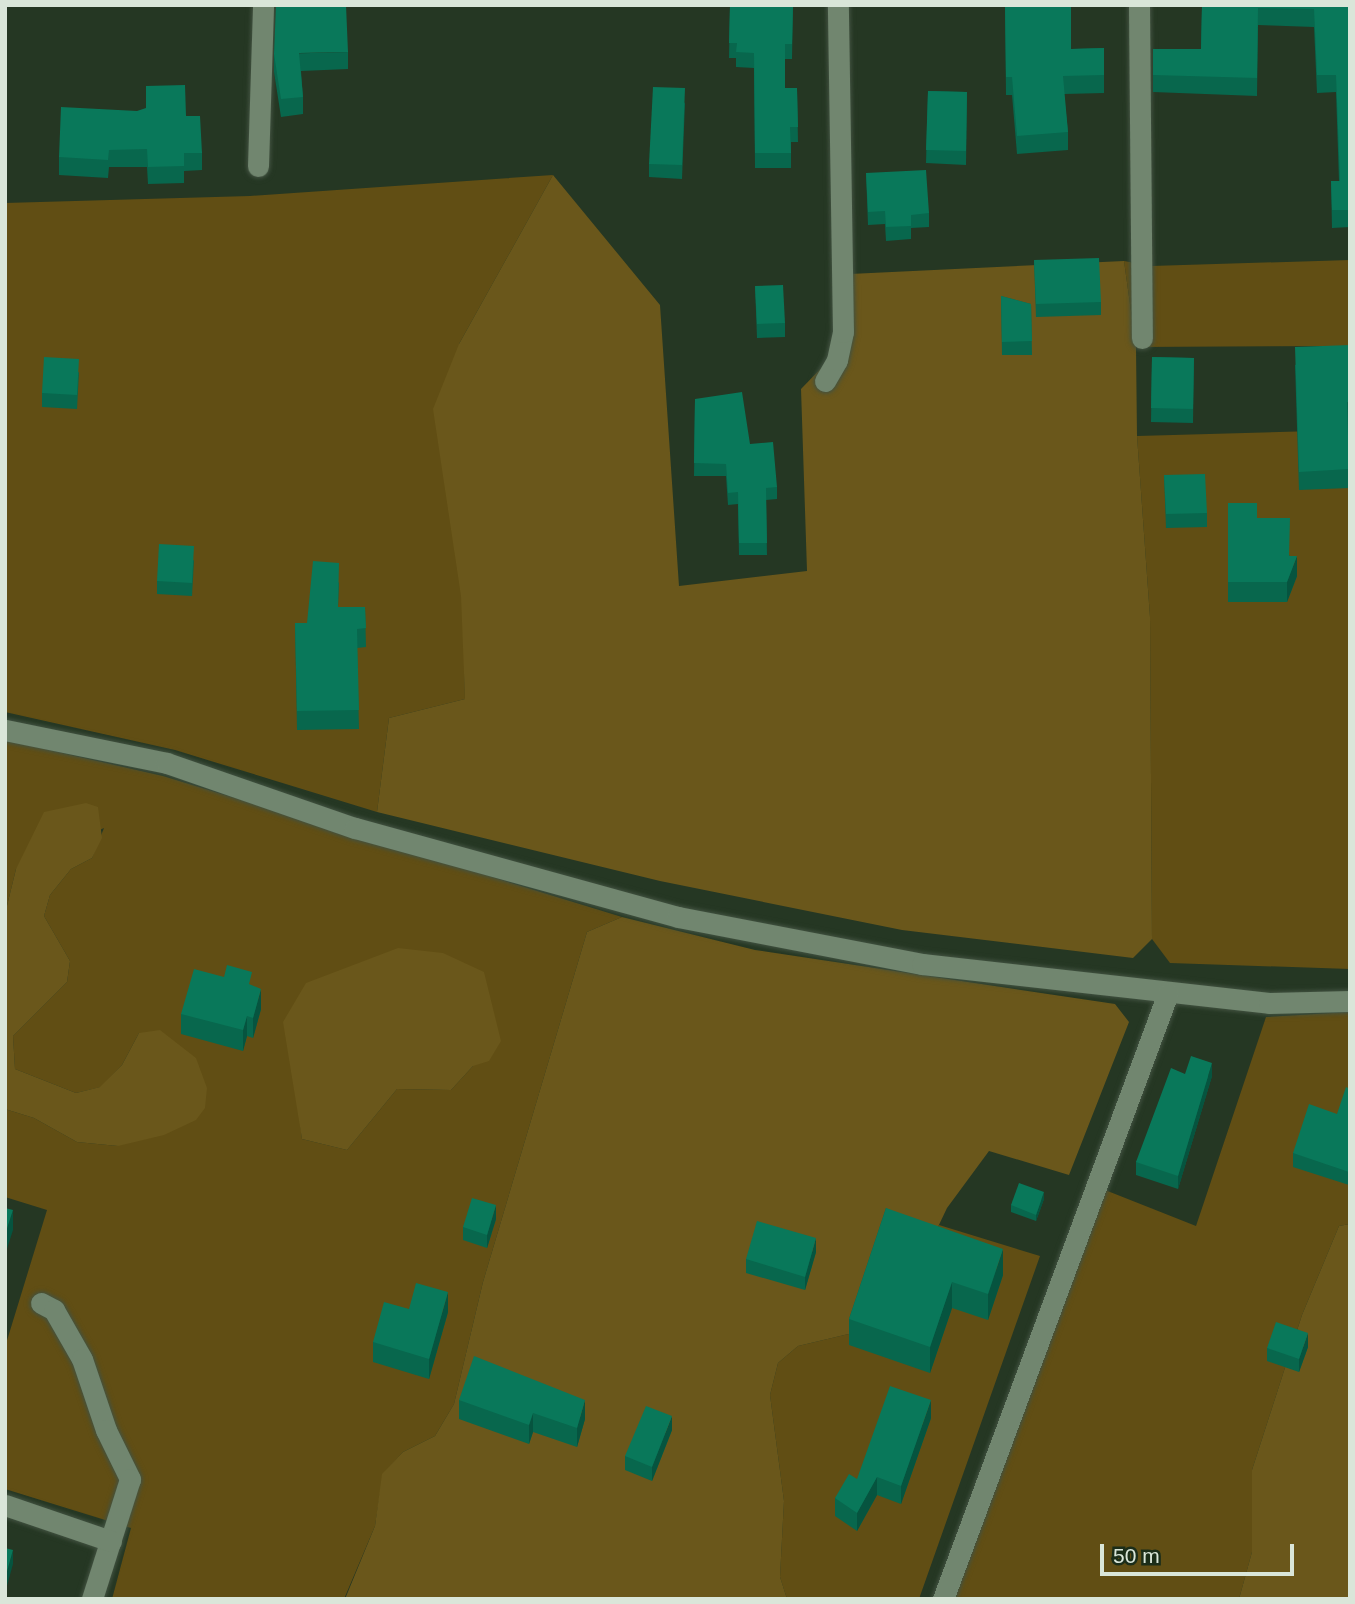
<!DOCTYPE html>
<html>
<head>
<meta charset="utf-8">
<style>
  body { margin:0 }
  #map { position:relative; width:1355px; height:1604px; overflow:hidden; background:#253723; font-family:Helvetica,sans-serif }
  div>[style] { position:absolute }
  [style*='--x'] { left:calc(var(--x)*1px); top:calc(var(--y)*1px); width:calc(var(--w)*1px); rotate:calc(var(--a)*1deg) }
  .green>* { inset:0; background:#614e14 }
  .forest>* { inset:0; background:#6a571b }
  .roads { filter:drop-shadow(0 0 2px #425241) drop-shadow(0 0 2px #425241) }
  .street>* { height:21px; margin:-10.5px; padding:0 10.5px; transform-origin:10.5px; border-radius:10.5px; background:#71866f }
  .wall>* { inset:0; background:#08674d }
  .shaded-wall>* { inset:0; background:#06543f }
  .building>* { inset:0; background:#09785a }
  span { translate:-50% -50%; white-space:nowrap; text-align:center; line-height:1.15; -webkit-text-stroke:5px #1b2d19; paint-order:stroke }
  .frame { position:absolute; inset:0; border:7px solid #dae6d9; pointer-events:none }
  .scale { position:absolute; left:1100px; top:1544px; width:194px; height:32px; box-sizing:border-box; border:4px solid #dae6d9; border-top:0; padding-left:9px; font-size:21px; line-height:24px; white-space:nowrap; color:#dae6d9; -webkit-text-stroke:5px #1b2d19; paint-order:stroke }
</style>
</head>
<body>
<div id="map">
  <div class="green">
    <i style="clip-path:polygon(553px 175px,459px 344px,465px 699px,389px 718px,377px 812px,175px 750px,5px 712px,5px 203px,250px 196px)"></i>
    <i style="clip-path:polygon(1350px 260px,1350px 346px,1136px 347px,1124px 261px,1151px 266px)"></i>
    <i style="clip-path:polygon(1350px 430px,1350px 969px,1170px 963px,1152px 939px,1150px 617px,1137px 436px)"></i>
    <i style="clip-path:polygon(evenodd,5px 740px,163px 776px,622px 917px,587px 932px,483px 1282px,454px 1404px,435px 1436px,403px 1452px,383px 1474px,375px 1526px,344px 1599px,112px 1599px,131px 1528px,5px 1489px,5px 1347px,47px 1210px,5px 1197px,5px 1109px,34px 1118px,77px 1142px,118px 1146px,139px 1033px,122px 1065px,101px 1087px,76px 1093px,15px 1069px,13px 1036px,67px 982px,70px 961px,44px 916px,50px 895px,71px 869px,92px 858px,104px 828px,16px 869px,5px 914px,5px 740px,473px 1066px,451px 1090px,397px 1089px,347px 1150px,302px 1139px,295px 1081px,473px 1066px)"></i>
    <i style="clip-path:polygon(1350px 1012px,1350px 1224px,1339px 1226px,1302px 1315px,1252px 1470px,1252px 1552px,1239px 1599px,952px 1599px,1100px 1188px,1196px 1226px,1266px 1017px)"></i>
    <i style="clip-path:polygon(939px 1225px,1040px 1256px,919px 1599px,787px 1599px,780px 1577px,784px 1501px,770px 1395px,778px 1363px,798px 1346px,857px 1332px,928px 1248px)"></i>
  </div>
  <div class="forest">
    <i style="clip-path:polygon(553px 175px,660px 305px,679px 586px,807px 571px,801px 389px,831px 358px,850px 274px,1124px 261px,1136px 347px,1137px 436px,1150px 617px,1152px 939px,1133px 958px,902px 930px,660px 881px,377px 812px,389px 718px,465px 699px,461px 596px,433px 409px,459px 344px)"></i>
    <i style="clip-path:polygon(86px 803px,98px 807px,102px 838px,92px 858px,71px 869px,50px 895px,44px 916px,70px 961px,67px 982px,13px 1036px,15px 1069px,76px 1093px,100px 1087px,122px 1065px,139px 1033px,160px 1030px,196px 1058px,207px 1088px,205px 1108px,196px 1120px,164px 1135px,118px 1146px,77px 1142px,34px 1118px,5px 1109px,5px 914px,16px 869px,44px 812px)"></i>
    <i style="clip-path:polygon(622px 917px,755px 950px,1115px 1004px,1129px 1022px,1069px 1175px,989px 1151px,947px 1208px,928px 1248px,857px 1332px,798px 1346px,778px 1363px,770px 1395px,784px 1501px,780px 1577px,787px 1599px,345px 1599px,375px 1526px,382px 1474px,403px 1452px,435px 1436px,454px 1404px,483px 1282px,587px 932px)"></i>
    <i style="clip-path:polygon(398px 948px,443px 953px,484px 972px,501px 1041px,489px 1061px,473px 1066px,451px 1090px,397px 1089px,347px 1150px,302px 1139px,283px 1022px,306px 983px)"></i>
    <i style="clip-path:polygon(1350px 1224px,1350px 1599px,1239px 1599px,1252px 1552px,1252px 1470px,1302px 1315px,1339px 1226px)"></i>
  </div>
  <div class="roads">
    <div class="street">
      <i style="--x:1139;--y:5;--w:333;--a:89.5"></i>
      <i style="--x:258;--y:166;--w:161;--a:-88.2"></i>
      <i style="--x:825;--y:381;--w:24;--a:-60"></i>
      <i style="--x:837;--y:360;--w:29;--a:-78"></i>
      <i style="--x:843;--y:332;--w:327;--a:-90.9"></i>
      <i style="--x:5;--y:730;--w:165;--a:11.5"></i>
      <i style="--x:167;--y:763;--w:199;--a:19.1"></i>
      <i style="--x:355;--y:828;--w:335;--a:15.4"></i>
      <i style="--x:678;--y:917;--w:248;--a:10.9"></i>
      <i style="--x:922;--y:964;--w:349;--a:6.4"></i>
      <i style="--x:1269;--y:1003;--w:81;--a:-1.4"></i>
      <i style="--x:41;--y:1303;--w:15;--a:28"></i>
      <i style="--x:54;--y:1310;--w:56;--a:60.3"></i>
      <i style="--x:82;--y:1359;--w:75;--a:71.3"></i>
      <i style="--x:106;--y:1430;--w:55;--a:63.9"></i>
      <i style="--x:130;--y:1479;--w:126;--a:107.6"></i>
      <i style="--x:5;--y:1505;--w:112;--a:18.8"></i>
      <i style="--x:943;--y:1599;--w:646;--a:-69.63"></i>
    </div>
  </div>
  <div class="wall">
    <i style="clip-path:polygon(730px 5px,793px 5px,792px 59px,785px 59px,785px 88px,797px 88px,798px 142px,791px 142px,791px 168px,755px 168px,754px 68px,736px 67px,736px 58px,729px 58px)"></i>
    <i style="clip-path:polygon(1005px 5px,1071px 49px,1104px 48px,1104px 93px,1064px 94px,1068px 132px,1068px 150px,1017px 154px,1012px 95px,1006px 95px)"></i>
    <i style="clip-path:polygon(1192px 5px,1350px 5px,1350px 227px,1332px 228px,1331px 181px,1339px 181px,1336px 92px,1317px 93px,1314px 27px,1258px 25px,1257px 96px,1153px 92px,1153px 49px,1201px 49px,1202px 6px,1192px 7px)"></i>
    <i style="clip-path:polygon(348px 52px,348px 69px,301px 71px,303px 97px,303px 114px,281px 117px,274px 72px,274px 54px)"></i>
    <i style="clip-path:polygon(928px 91px,967px 92px,966px 165px,926px 163px)"></i>
    <i style="clip-path:polygon(685px 102px,682px 179px,649px 177px,649px 164px)"></i>
    <i style="clip-path:polygon(186px 116px,202px 153px,202px 170px,184px 171px,184px 183px,148px 184px,147px 167px,109px 167px,108px 178px,59px 175px,59px 157px)"></i>
    <i style="clip-path:polygon(866px 173px,929px 213px,929px 227px,911px 228px,911px 239px,886px 241px,885px 224px,868px 225px)"></i>
    <i style="clip-path:polygon(1034px 260px,1101px 302px,1101px 315px,1036px 317px)"></i>
    <i style="clip-path:polygon(755px 286px,785px 323px,785px 337px,757px 338px)"></i>
    <i style="clip-path:polygon(1001px 296px,1031px 304px,1032px 355px,1002px 355px)"></i>
    <i style="clip-path:polygon(1350px 345px,1350px 420px,1348px 420px,1349px 488px,1299px 490px,1295px 365px)"></i>
    <i style="clip-path:polygon(1152px 357px,1194px 358px,1193px 423px,1151px 422px)"></i>
    <i style="clip-path:polygon(79px 372px,77px 409px,42px 407px,42px 393px)"></i>
    <i style="clip-path:polygon(695px 399px,750px 444px,777px 487px,777px 499px,766px 500px,767px 555px,739px 555px,738px 504px,728px 505px,726px 476px,694px 476px)"></i>
    <i style="clip-path:polygon(1164px 475px,1207px 513px,1207px 527px,1166px 528px)"></i>
    <i style="clip-path:polygon(1228px 503px,1257px 518px,1290px 556px,1297px 576px,1287px 602px,1228px 602px)"></i>
    <i style="clip-path:polygon(1349px 508px,1350px 508px,1350px 615px,1349px 615px)"></i>
    <i style="clip-path:polygon(194px 560px,192px 596px,157px 594px,157px 581px)"></i>
    <i style="clip-path:polygon(339px 582px,338px 607px,365px 607px,366px 647px,357px 648px,359px 729px,297px 730px,295px 623px,307px 623px)"></i>
    <i style="clip-path:polygon(252px 985px,261px 1009px,253px 1038px,247px 1036px,243px 1051px,181px 1034px,181px 1014px)"></i>
    <i style="clip-path:polygon(1185px 1074px,1212px 1076px,1178px 1189px,1136px 1175px,1136px 1162px)"></i>
    <i style="clip-path:polygon(1350px 1089px,1350px 1182px,1349px 1185px,1293px 1167px,1293px 1153px,1337px 1114px)"></i>
    <i style="clip-path:polygon(1044px 1199px,1036px 1221px,1011px 1212px,1011px 1205px)"></i>
    <i style="clip-path:polygon(886px 1208px,1003px 1275px,988px 1320px,952px 1308px,930px 1373px,849px 1345px,849px 1319px)"></i>
    <i style="clip-path:polygon(496px 1219px,487px 1248px,463px 1240px,463px 1227px)"></i>
    <i style="clip-path:polygon(816px 1252px,805px 1290px,746px 1273px,746px 1259px)"></i>
    <i style="clip-path:polygon(448px 1312px,429px 1379px,373px 1362px,373px 1342px)"></i>
    <i style="clip-path:polygon(1308px 1347px,1299px 1372px,1267px 1361px,1267px 1348px)"></i>
    <i style="clip-path:polygon(459px 1400px,585px 1419px,577px 1447px,533px 1432px,529px 1444px,459px 1419px)"></i>
    <i style="clip-path:polygon(931px 1418px,901px 1504px,877px 1495px,857px 1531px,835px 1516px,835px 1498px)"></i>
    <i style="clip-path:polygon(672px 1430px,652px 1481px,625px 1470px,625px 1456px)"></i>
  </div>
  <div class="shaded-wall">
    <i style="clip-path:polygon(1297px 556px,1297px 576px,1287px 602px,1287px 582px)"></i>
    <i style="clip-path:polygon(261px 989px,261px 1009px,253px 1038px,253px 1018px)"></i>
    <i style="clip-path:polygon(247px 1016px,247px 1036px,243px 1051px,243px 1030px)"></i>
    <i style="clip-path:polygon(1212px 1063px,1212px 1076px,1178px 1189px,1178px 1176px)"></i>
    <i style="clip-path:polygon(1044px 1192px,1044px 1199px,1036px 1221px,1036px 1215px)"></i>
    <i style="clip-path:polygon(496px 1205px,496px 1219px,487px 1248px,487px 1235px)"></i>
    <i style="clip-path:polygon(13px 1210px,13px 1230px,5px 1255px,5px 1235px)"></i>
    <i style="clip-path:polygon(816px 1238px,816px 1252px,805px 1290px,805px 1277px)"></i>
    <i style="clip-path:polygon(1003px 1249px,1003px 1275px,988px 1320px,988px 1294px)"></i>
    <i style="clip-path:polygon(952px 1282px,952px 1308px,930px 1373px,930px 1347px)"></i>
    <i style="clip-path:polygon(448px 1292px,448px 1312px,429px 1379px,429px 1359px)"></i>
    <i style="clip-path:polygon(1308px 1333px,1308px 1347px,1299px 1372px,1299px 1359px)"></i>
    <i style="clip-path:polygon(585px 1400px,585px 1419px,577px 1447px,577px 1428px)"></i>
    <i style="clip-path:polygon(931px 1400px,931px 1418px,901px 1504px,901px 1486px)"></i>
    <i style="clip-path:polygon(533px 1413px,533px 1432px,529px 1444px,529px 1425px)"></i>
    <i style="clip-path:polygon(672px 1416px,672px 1430px,652px 1481px,652px 1467px)"></i>
    <i style="clip-path:polygon(877px 1477px,877px 1495px,857px 1531px,857px 1513px)"></i>
    <i style="clip-path:polygon(13px 1550px,13px 1564px,5px 1593px,5px 1579px)"></i>
  </div>
  <div class="building">
    <i style="clip-path:polygon(276px 5px,346px 5px,348px 52px,299px 53px,303px 97px,281px 99px,274px 54px)"></i>
    <i style="clip-path:polygon(730px 5px,793px 5px,792px 44px,785px 44px,785px 88px,797px 88px,798px 127px,790px 127px,791px 153px,755px 153px,754px 53px,736px 52px,737px 43px,729px 43px)"></i>
    <i style="clip-path:polygon(1005px 5px,1071px 5px,1071px 49px,1104px 48px,1104px 75px,1063px 76px,1068px 132px,1017px 136px,1012px 77px,1006px 77px)"></i>
    <i style="clip-path:polygon(1202px 5px,1350px 5px,1350px 210px,1332px 210px,1331px 181px,1340px 181px,1336px 75px,1317px 75px,1314px 9px,1258px 8px,1257px 78px,1153px 75px,1153px 49px,1201px 49px)"></i>
    <i style="clip-path:polygon(185px 85px,186px 116px,200px 116px,202px 153px,184px 153px,184px 166px,148px 167px,147px 149px,109px 150px,108px 160px,59px 157px,61px 107px,137px 111px,146px 108px,146px 86px)"></i>
    <i style="clip-path:polygon(653px 87px,685px 88px,682px 165px,649px 164px)"></i>
    <i style="clip-path:polygon(928px 91px,967px 92px,966px 151px,926px 150px)"></i>
    <i style="clip-path:polygon(926px 170px,929px 213px,911px 215px,911px 226px,886px 227px,885px 211px,868px 212px,866px 173px)"></i>
    <i style="clip-path:polygon(1099px 258px,1101px 302px,1036px 304px,1034px 260px)"></i>
    <i style="clip-path:polygon(783px 285px,785px 323px,757px 324px,755px 286px)"></i>
    <i style="clip-path:polygon(1001px 296px,1031px 304px,1032px 341px,1002px 342px)"></i>
    <i style="clip-path:polygon(1350px 345px,1350px 402px,1347px 402px,1349px 469px,1299px 472px,1295px 347px)"></i>
    <i style="clip-path:polygon(44px 357px,79px 359px,77px 395px,42px 393px)"></i>
    <i style="clip-path:polygon(1152px 357px,1194px 358px,1193px 409px,1151px 408px)"></i>
    <i style="clip-path:polygon(742px 392px,750px 444px,773px 442px,777px 487px,766px 488px,767px 543px,739px 543px,738px 492px,728px 493px,726px 464px,694px 463px,695px 399px)"></i>
    <i style="clip-path:polygon(1205px 474px,1207px 513px,1166px 514px,1164px 475px)"></i>
    <i style="clip-path:polygon(1228px 503px,1257px 503px,1257px 518px,1290px 518px,1289px 556px,1297px 556px,1287px 582px,1228px 582px)"></i>
    <i style="clip-path:polygon(1349px 508px,1350px 508px,1350px 594px,1349px 594px)"></i>
    <i style="clip-path:polygon(159px 544px,194px 546px,192px 583px,157px 581px)"></i>
    <i style="clip-path:polygon(313px 561px,339px 563px,338px 607px,365px 607px,366px 628px,357px 629px,359px 710px,297px 711px,295px 623px,307px 623px)"></i>
    <i style="clip-path:polygon(227px 965px,252px 972px,249px 984px,261px 989px,253px 1018px,247px 1016px,243px 1030px,181px 1014px,194px 969px,224px 977px)"></i>
    <i style="clip-path:polygon(1191px 1056px,1212px 1063px,1178px 1176px,1136px 1162px,1171px 1068px,1185px 1074px)"></i>
    <i style="clip-path:polygon(1346px 1087px,1350px 1089px,1350px 1168px,1349px 1172px,1293px 1153px,1309px 1104px,1337px 1114px)"></i>
    <i style="clip-path:polygon(1019px 1183px,1044px 1192px,1036px 1215px,1011px 1205px)"></i>
    <i style="clip-path:polygon(472px 1198px,496px 1205px,487px 1235px,463px 1227px)"></i>
    <i style="clip-path:polygon(5px 1208px,13px 1210px,5px 1235px)"></i>
    <i style="clip-path:polygon(886px 1208px,1003px 1249px,988px 1294px,952px 1282px,930px 1347px,849px 1319px)"></i>
    <i style="clip-path:polygon(757px 1221px,816px 1238px,805px 1277px,746px 1259px)"></i>
    <i style="clip-path:polygon(416px 1283px,448px 1292px,429px 1359px,373px 1342px,384px 1302px,409px 1309px)"></i>
    <i style="clip-path:polygon(1276px 1322px,1308px 1333px,1299px 1359px,1267px 1348px)"></i>
    <i style="clip-path:polygon(474px 1356px,585px 1400px,577px 1428px,533px 1413px,529px 1425px,459px 1400px)"></i>
    <i style="clip-path:polygon(890px 1386px,931px 1400px,901px 1486px,877px 1477px,857px 1513px,835px 1498px,849px 1474px,857px 1479px)"></i>
    <i style="clip-path:polygon(646px 1406px,672px 1416px,652px 1467px,625px 1456px)"></i>
    <i style="clip-path:polygon(5px 1548px,13px 1550px,5px 1579px)"></i>
  </div>
  <div class="frame"></div>
  <div class="scale">50 m</div>
</div>
</body>
</html>
